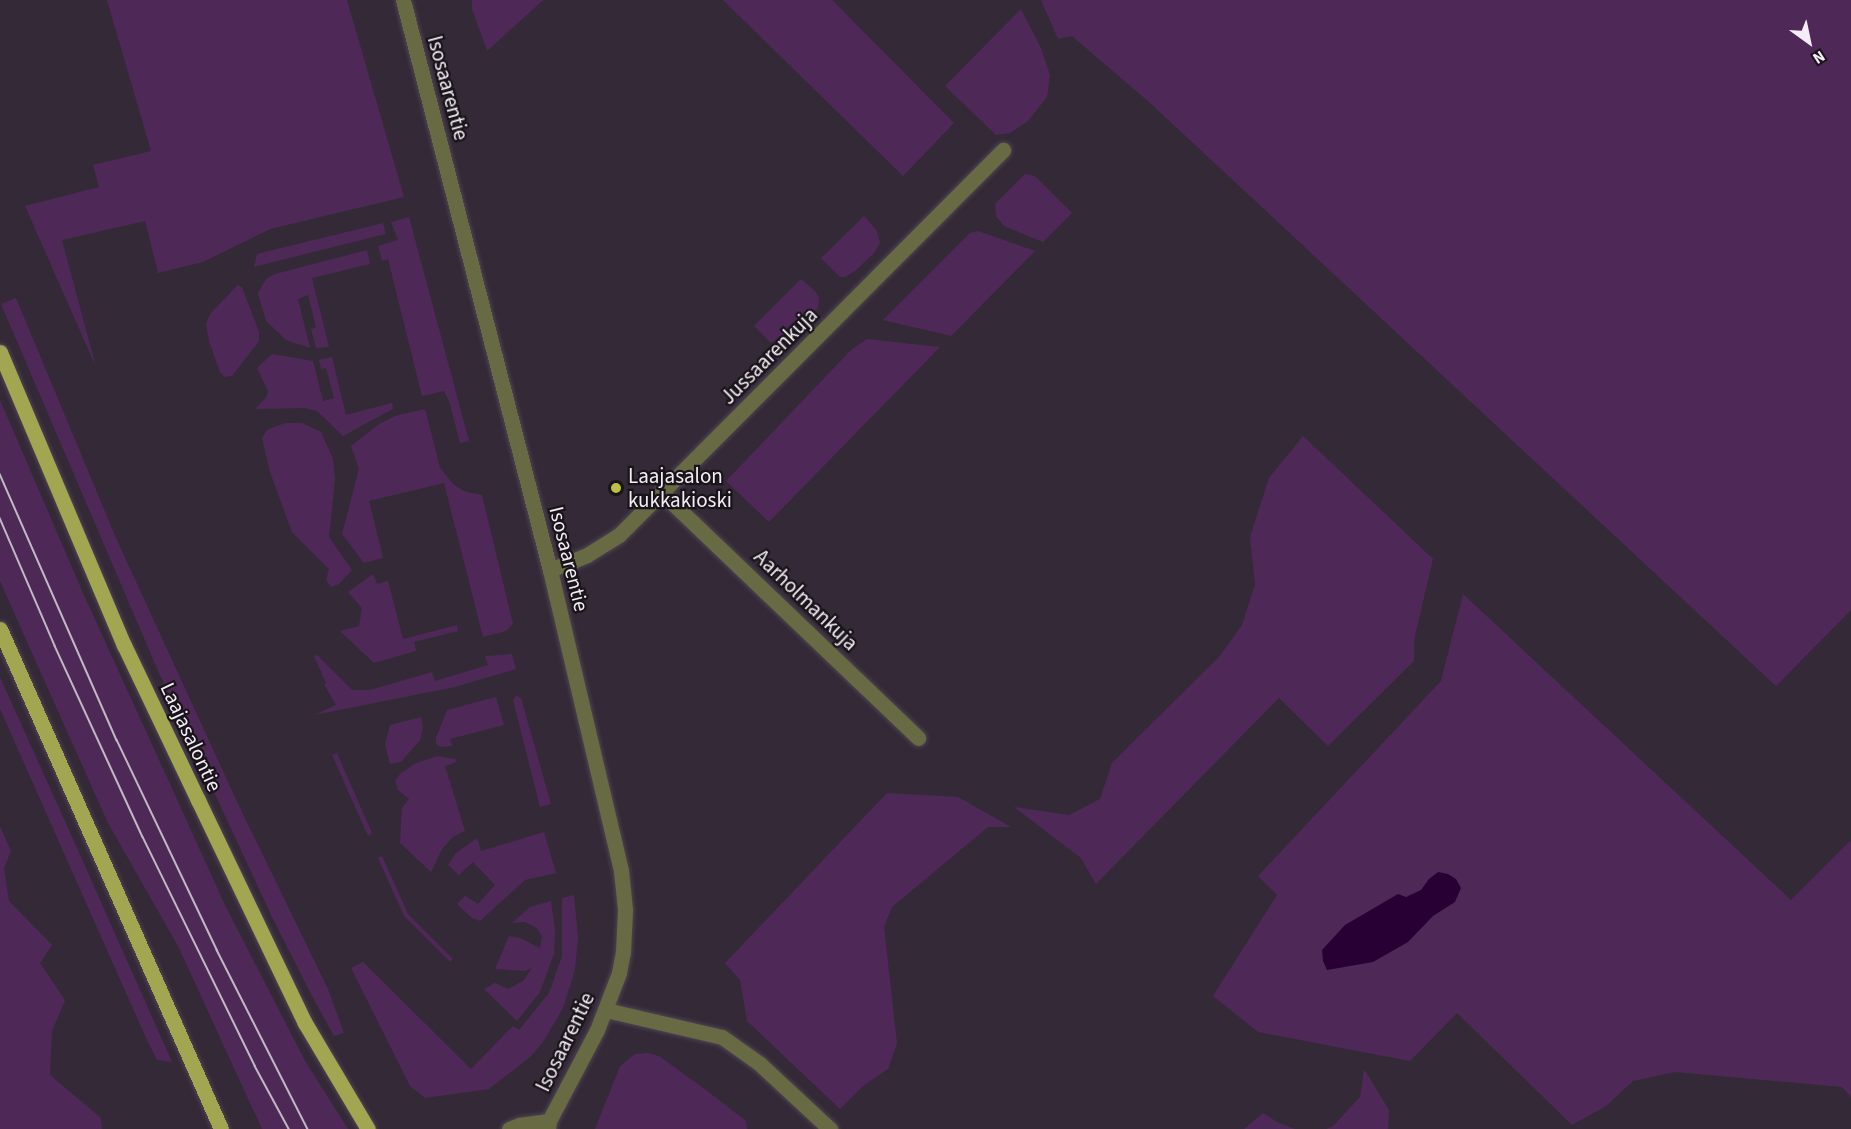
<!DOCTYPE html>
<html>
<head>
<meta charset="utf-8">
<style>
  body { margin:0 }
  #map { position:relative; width:1851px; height:1129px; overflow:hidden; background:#342937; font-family:"Source Sans 3",sans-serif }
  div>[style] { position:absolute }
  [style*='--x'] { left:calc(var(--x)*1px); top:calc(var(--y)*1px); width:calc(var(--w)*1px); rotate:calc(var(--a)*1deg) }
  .green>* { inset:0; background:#4e2958 }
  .water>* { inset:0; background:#290033 }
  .roads { filter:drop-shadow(0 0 2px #4f4452) drop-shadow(0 0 2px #4f4452) }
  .minor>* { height:15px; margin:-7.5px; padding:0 7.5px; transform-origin:7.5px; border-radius:7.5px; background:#686a43 }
  .primary>* { height:15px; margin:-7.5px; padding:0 7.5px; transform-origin:7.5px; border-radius:7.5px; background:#a2a651 }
  .tram>* { height:1.5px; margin:-0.75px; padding:0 0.75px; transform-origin:0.75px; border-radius:0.75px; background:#c1b8c3 }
  .dots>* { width:16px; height:16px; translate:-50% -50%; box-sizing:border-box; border:3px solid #19141a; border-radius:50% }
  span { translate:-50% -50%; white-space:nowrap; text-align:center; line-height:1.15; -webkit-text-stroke:4.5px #19141a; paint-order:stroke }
  .street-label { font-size:21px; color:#f5edf6 }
  .poi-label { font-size:21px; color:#f5edf6 }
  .left { translate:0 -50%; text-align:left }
  .north { position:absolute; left:1779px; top:12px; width:60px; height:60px; -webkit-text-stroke:4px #19141a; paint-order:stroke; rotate:147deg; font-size:16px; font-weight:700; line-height:24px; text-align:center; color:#f5edf6 }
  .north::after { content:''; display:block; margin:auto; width:21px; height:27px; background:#f5edf6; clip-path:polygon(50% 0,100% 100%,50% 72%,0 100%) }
</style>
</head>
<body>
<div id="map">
  <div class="green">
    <i style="clip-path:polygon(107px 0,347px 0,404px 197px,270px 229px,203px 262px,158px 273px,145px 221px,62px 240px,96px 367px,25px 206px,99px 187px,93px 165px,151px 151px)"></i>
    <i style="clip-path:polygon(472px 0,543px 0,487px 51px,472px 9px)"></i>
    <i style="clip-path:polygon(723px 0,832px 0,954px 123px,903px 176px)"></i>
    <i style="clip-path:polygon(1041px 0,1851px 0,1851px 610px,1776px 686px,1149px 102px,1072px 36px,1058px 39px)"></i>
    <i style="clip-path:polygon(1021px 9px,1041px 48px,1050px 75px,1047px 97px,1028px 121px,1010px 133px,996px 135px,945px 86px)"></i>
    <i style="clip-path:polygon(1025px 174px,1035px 176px,1072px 213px,1043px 242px,1004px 226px,996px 216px,995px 204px)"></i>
    <i style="clip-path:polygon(864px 216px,877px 231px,880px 243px,874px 253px,855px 271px,845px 277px,840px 277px,821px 258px)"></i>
    <i style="clip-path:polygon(409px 217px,469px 441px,460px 443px,450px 404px,444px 391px,422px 396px,388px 259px,382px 261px,378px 246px,398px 240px,391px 222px)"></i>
    <i style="clip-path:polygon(383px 223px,386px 234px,254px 267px,257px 254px)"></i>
    <i style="clip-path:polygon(978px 231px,1035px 251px,951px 336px,883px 320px,970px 233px)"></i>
    <i style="clip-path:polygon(367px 250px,370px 264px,312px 278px,329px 347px,316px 348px,311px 329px,316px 327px,308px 295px,298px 299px,310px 348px,286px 340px,266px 321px,258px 293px,266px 279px,275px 274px)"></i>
    <i style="clip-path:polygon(801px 279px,816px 292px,819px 298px,818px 308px,780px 341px,770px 342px,754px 326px)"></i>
    <i style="clip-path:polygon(238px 285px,242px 287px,246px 298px,259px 332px,259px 341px,232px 376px,225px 377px,220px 372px,209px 341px,206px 324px,210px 314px)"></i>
    <i style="clip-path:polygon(16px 298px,116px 538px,239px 806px,328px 989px,344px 1033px,334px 1036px,312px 996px,271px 915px,159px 673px,1px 304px)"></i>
    <i style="clip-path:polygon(867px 339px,940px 347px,769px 522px,726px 481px,852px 349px)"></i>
    <i style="clip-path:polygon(272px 354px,313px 361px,323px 401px,334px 398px,326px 368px,321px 369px,319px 360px,332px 357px,346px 415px,392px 403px,393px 409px,343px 436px,317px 411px,305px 408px,255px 409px,266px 398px,268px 391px,257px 368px)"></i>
    <i style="clip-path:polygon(0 400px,83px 593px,225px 905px,305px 1061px,348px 1129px,262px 1129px,178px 946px,108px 823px,0 581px)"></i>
    <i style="clip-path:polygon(425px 409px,440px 468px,454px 485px,466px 492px,482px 495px,513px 624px,506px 631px,483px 637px,444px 483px,369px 501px,383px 558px,364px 563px,342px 534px,359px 469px,351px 446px,379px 424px,395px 416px)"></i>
    <i style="clip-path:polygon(285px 423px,302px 423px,321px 432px,333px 459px,335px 479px,329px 537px,352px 570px,339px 584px,331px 587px,326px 580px,329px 569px,292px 532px,270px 472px,262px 438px,267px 430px)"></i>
    <i style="clip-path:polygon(1303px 436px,1433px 559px,1414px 640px,1414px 661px,1328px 746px,1279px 698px,1096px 884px,1081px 858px,1014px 807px,1069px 815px,1100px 799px,1112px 763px,1219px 657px,1242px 625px,1255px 585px,1250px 537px,1269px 478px)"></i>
    <i style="clip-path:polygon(373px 574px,377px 584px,388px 581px,403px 639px,457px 625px,458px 631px,414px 642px,416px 651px,374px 663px,340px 631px,359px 626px,362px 608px,348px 592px)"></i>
    <i style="clip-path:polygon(1463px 594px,1791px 900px,1851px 840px,1851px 1097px,1842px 1087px,1675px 1072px,1633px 1081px,1606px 1106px,1572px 1125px,1457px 1013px,1410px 1061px,1258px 1032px,1213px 996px,1277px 895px,1258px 876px,1441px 681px)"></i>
    <i style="clip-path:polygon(512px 654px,516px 669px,455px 687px,314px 715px,336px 705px,324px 684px,326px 683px,314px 656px,317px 655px,352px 690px,370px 690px,432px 672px,435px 681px,488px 665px,485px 656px)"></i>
    <i style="clip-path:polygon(0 677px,77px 848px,172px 1062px,157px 1060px,146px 1038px,0 709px)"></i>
    <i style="clip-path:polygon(516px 695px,521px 698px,551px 804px,540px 807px,513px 700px)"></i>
    <i style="clip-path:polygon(496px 697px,504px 725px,450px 739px,452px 746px,441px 747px,436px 744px,436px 738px,447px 710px)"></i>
    <i style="clip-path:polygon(421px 717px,423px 727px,420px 740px,401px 762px,390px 764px,385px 744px,390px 725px)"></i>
    <i style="clip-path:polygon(337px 753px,372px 833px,368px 836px,332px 755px)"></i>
    <i style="clip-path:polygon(437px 756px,455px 759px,456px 762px,445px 766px,465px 831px,454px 836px,442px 849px,431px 872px,400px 843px,402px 808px,409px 799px,398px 790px,395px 781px,400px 774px,414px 764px)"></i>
    <i style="clip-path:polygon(887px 793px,958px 797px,1011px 827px,988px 827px,892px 907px,884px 927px,897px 1043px,888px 1069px,863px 1086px,840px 1109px,747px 1021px,740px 980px,725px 963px)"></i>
    <i style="clip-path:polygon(0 826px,11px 851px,4px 868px,9px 901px,52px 945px,40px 963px,65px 1000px,52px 1031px,50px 1075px,101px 1118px,102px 1129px,0 1129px)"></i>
    <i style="clip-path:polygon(544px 832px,556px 873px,525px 880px,480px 921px,472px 918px,457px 904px,465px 896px,478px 904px,495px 885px,473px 862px,459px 875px,448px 865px,455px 854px,477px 838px,481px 851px)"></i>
    <i style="clip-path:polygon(382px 856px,408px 914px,453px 959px,450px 962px,404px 916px,378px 858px)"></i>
    <i style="clip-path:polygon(574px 895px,578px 937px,575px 970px,563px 1008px,543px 1042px,530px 1057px,489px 1089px,425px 1098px,410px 1086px,351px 968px,363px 962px,471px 1069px,513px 1026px,519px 1030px,549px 993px,562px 956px,562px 898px)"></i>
    <i style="clip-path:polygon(551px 901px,555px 929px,554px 954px,540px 992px,517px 1021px,484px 989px,495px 983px,508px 989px,523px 981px,532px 968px,524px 971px,495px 969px,509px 936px,520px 938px,540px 948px,542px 937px,537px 928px,525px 922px,512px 923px,530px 907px)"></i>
    <i style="clip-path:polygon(647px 1053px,659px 1056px,706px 1090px,746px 1121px,747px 1129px,595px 1129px,620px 1066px,635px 1054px)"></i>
    <i style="clip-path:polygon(1364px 1069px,1389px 1110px,1388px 1129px,1326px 1129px,1333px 1126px,1360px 1097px)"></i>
    <i style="clip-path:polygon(1263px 1113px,1279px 1123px,1295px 1129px,1244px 1129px)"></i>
  </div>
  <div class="water">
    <i style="clip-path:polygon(1438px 872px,1448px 874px,1456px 879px,1461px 888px,1455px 902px,1433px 916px,1408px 942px,1373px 962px,1327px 970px,1323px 961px,1322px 950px,1345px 925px,1398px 894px,1406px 897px,1421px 890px,1429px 879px)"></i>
  </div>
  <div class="roads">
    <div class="minor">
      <i style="--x:403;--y:0;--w:589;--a:75.54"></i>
      <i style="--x:550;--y:570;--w:309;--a:76.7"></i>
      <i style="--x:621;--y:871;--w:39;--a:84"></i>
      <i style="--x:625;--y:910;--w:42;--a:92.7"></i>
      <i style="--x:623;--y:952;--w:21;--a:101"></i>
      <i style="--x:619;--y:973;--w:61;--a:111.1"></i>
      <i style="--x:597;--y:1030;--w:103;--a:117.8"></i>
      <i style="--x:549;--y:1121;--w:8;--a:97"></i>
      <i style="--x:663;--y:494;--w:353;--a:43.7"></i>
      <i style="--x:550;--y:570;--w:40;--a:-22"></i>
      <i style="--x:587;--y:555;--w:38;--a:-32"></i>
      <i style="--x:619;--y:535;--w:544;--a:-45.07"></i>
      <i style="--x:606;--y:1010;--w:119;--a:13.1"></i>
      <i style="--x:722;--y:1037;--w:47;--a:35.4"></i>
      <i style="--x:760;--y:1064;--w:96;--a:42.9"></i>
      <i style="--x:509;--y:1129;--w:11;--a:-22"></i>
      <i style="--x:519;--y:1125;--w:30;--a:-8"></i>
    </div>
    <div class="primary">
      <i style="--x:0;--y:352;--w:318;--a:67.1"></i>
      <i style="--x:124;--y:645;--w:172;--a:64.5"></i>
      <i style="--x:198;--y:800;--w:247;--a:64.4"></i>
      <i style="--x:305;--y:1023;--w:123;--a:59.3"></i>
      <i style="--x:0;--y:629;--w:547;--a:66.15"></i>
    </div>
  </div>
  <div class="tram">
    <i style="--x:0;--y:474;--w:291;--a:66.3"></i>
    <i style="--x:117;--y:740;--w:233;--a:64.5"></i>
    <i style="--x:217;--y:950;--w:201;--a:63.1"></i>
    <i style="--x:0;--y:518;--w:139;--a:66.7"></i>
    <i style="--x:55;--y:646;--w:210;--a:65.3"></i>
    <i style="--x:143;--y:837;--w:255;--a:63.9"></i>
    <i style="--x:255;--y:1066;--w:72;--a:61.6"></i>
  </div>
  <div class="dots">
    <i style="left:616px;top:488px;background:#bcbf44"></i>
  </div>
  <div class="street-label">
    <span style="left:448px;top:88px;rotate:75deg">Isosaarentie</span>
    <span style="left:769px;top:356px;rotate:-45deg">Jussaarenkuja</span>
    <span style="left:569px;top:559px;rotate:76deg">Isosaarentie</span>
    <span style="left:806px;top:600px;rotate:44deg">Aarholmankuja</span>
    <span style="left:191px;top:737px;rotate:65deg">Laajasalontie</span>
    <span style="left:565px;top:1042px;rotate:-64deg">Isosaarentie</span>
  </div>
  <div class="poi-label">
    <span class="left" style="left:628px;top:488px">Laajasalon<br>kukkakioski</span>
  </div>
  <div class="north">N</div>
</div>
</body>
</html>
